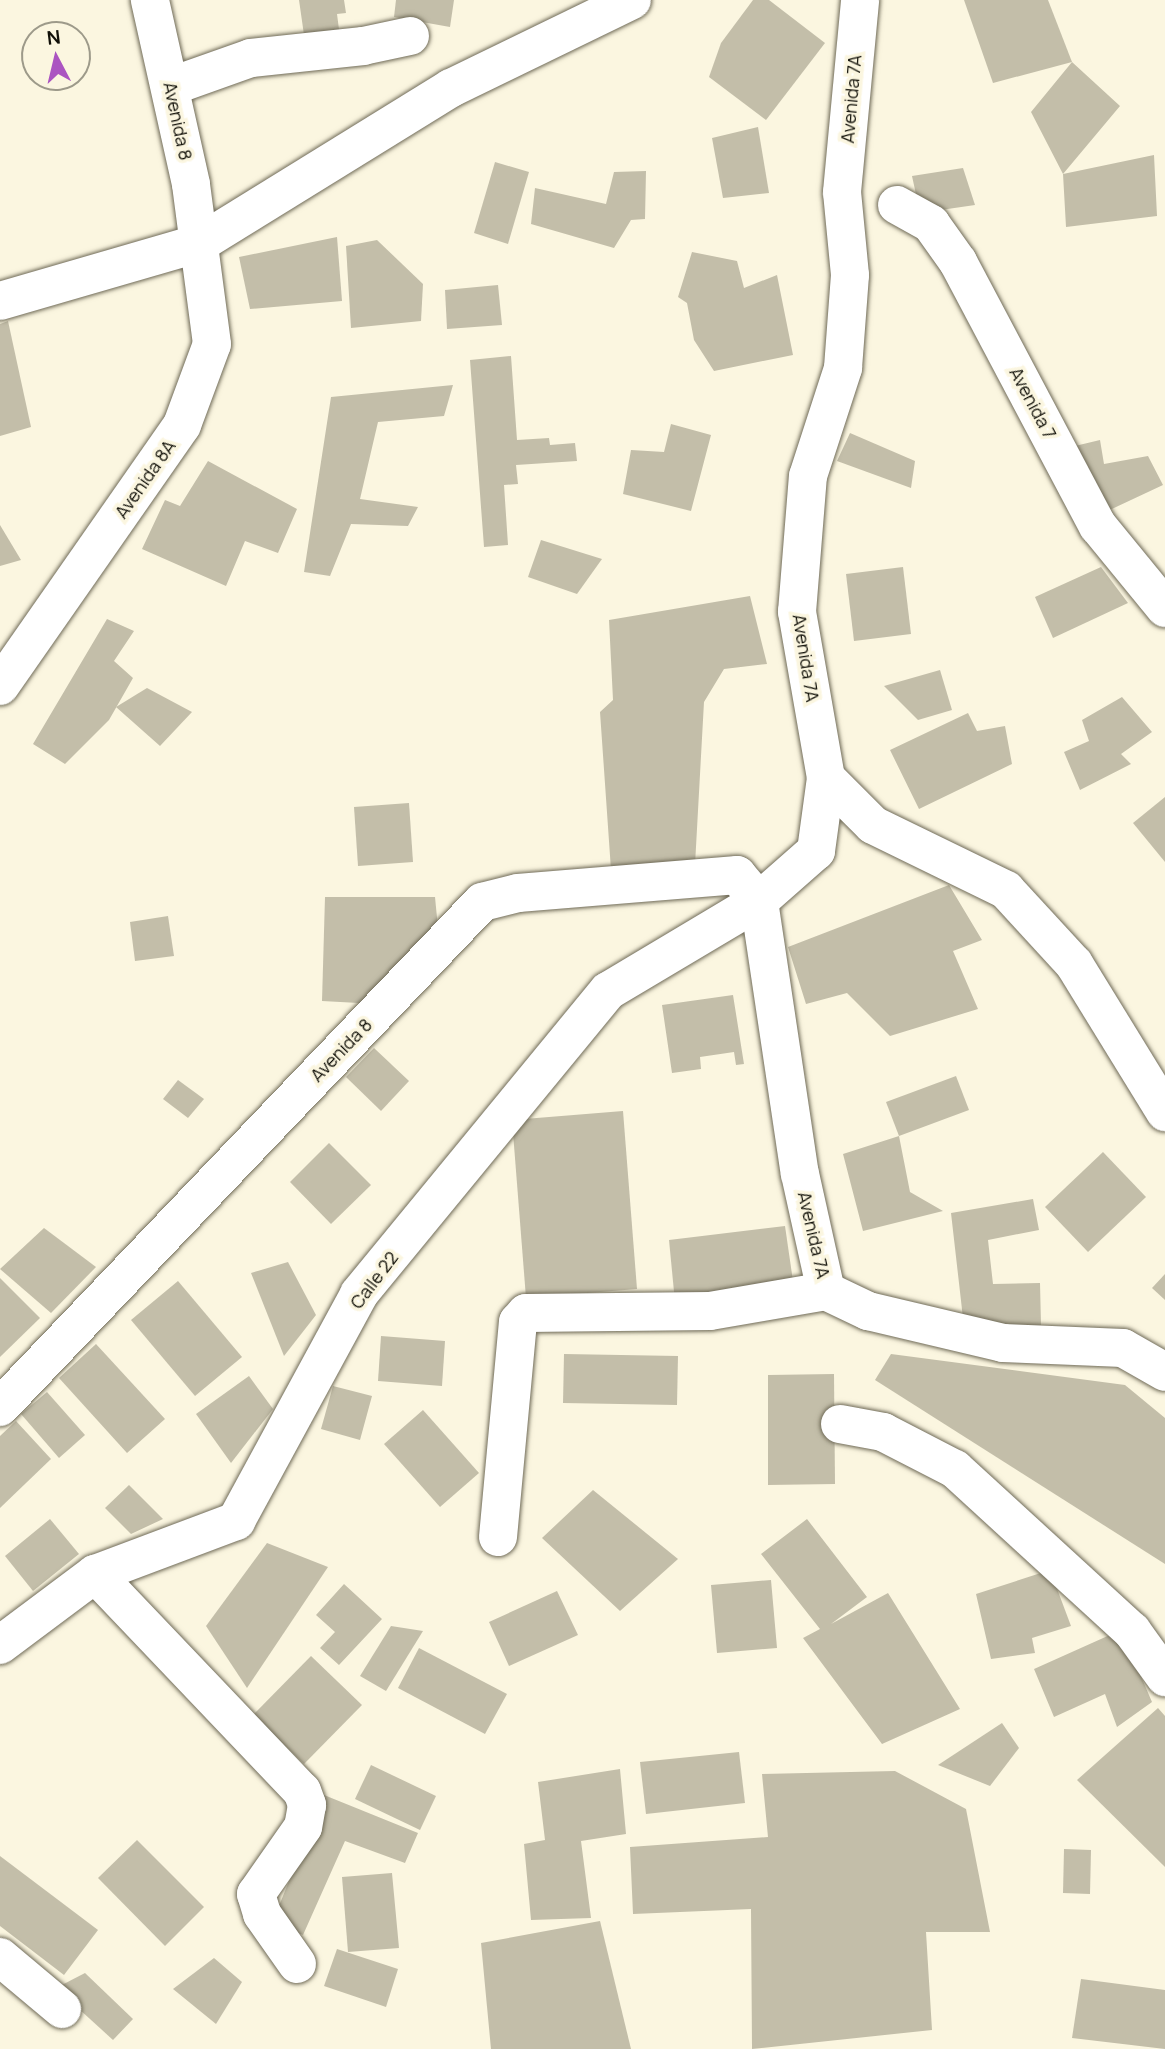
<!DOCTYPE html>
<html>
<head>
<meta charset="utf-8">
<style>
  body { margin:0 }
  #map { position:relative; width:1165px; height:2049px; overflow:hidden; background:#fbf6e0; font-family:Manrope,sans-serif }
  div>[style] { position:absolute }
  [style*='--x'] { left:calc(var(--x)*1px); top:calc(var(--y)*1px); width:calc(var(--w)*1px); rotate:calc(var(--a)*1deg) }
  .building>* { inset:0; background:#c3bea9 }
  .roads { filter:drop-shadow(0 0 2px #6f6a57) drop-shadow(0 0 2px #6f6a57) }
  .minor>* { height:38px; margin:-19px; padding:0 19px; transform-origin:19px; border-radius:19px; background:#fff }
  span { translate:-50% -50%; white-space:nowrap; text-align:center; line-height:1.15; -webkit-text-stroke:7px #fbf6e0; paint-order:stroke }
  .street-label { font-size:18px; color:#111008 }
  .north { position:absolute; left:21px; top:21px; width:70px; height:70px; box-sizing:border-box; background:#fbf6e0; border:2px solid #9d9a8a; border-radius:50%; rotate:353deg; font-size:19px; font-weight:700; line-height:28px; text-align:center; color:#111008 }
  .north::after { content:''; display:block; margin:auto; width:24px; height:32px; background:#ab54c1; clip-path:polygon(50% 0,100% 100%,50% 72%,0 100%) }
</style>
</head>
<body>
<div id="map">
  <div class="building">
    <i style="clip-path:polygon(299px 0,344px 0,346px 13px,337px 14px,340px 37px,305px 42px)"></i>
    <i style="clip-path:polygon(396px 0,454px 0,450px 27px,394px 17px)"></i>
    <i style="clip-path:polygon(753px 0,769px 0,825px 43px,766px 120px,709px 77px,721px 43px)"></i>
    <i style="clip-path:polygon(964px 0,1048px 0,1072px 62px,993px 83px)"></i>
    <i style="clip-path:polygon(1072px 62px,1120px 106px,1063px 174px,1154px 155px,1157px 216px,1066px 227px,1063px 174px,1031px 112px)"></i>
    <i style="clip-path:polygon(758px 127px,769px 193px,723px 198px,712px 138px)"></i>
    <i style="clip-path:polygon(495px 162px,529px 172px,508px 244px,474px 233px)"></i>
    <i style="clip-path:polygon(963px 168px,975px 205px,920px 213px,912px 176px)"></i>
    <i style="clip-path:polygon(646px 171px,645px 219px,631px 220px,614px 248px,531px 224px,535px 188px,606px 204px,614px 172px)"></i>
    <i style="clip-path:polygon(337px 237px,342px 301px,250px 309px,239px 257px)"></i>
    <i style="clip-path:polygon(377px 240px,423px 284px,421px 321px,351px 328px,346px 246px)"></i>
    <i style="clip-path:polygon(692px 252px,737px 261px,744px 288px,777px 275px,793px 355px,714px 371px,694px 340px,687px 303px,678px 297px)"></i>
    <i style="clip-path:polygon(498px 285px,502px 325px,447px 329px,445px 290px)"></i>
    <i style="clip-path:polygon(8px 321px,31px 427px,0 436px,0 324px)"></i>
    <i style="clip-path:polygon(511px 356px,517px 440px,549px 438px,550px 445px,575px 443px,577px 461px,516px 465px,518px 484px,504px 485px,508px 545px,484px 547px,470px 360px)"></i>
    <i style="clip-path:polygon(453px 385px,444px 416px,378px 422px,360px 499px,418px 507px,408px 526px,351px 524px,330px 576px,304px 572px,331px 397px)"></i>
    <i style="clip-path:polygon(671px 424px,711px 435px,691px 511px,623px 494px,631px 450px,664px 452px)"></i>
    <i style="clip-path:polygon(850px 433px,915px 461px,911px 488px,837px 461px)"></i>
    <i style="clip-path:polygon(1100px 440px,1104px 464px,1148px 456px,1163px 485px,1099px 515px,1075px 446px)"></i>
    <i style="clip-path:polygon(208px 461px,297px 509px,278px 553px,245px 541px,226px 586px,142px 549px,165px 500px,180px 506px)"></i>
    <i style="clip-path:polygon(0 525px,21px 560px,0 566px)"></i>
    <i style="clip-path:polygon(541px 540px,602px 559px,577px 594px,528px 577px)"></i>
    <i style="clip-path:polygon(903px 567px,911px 634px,854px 641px,846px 574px)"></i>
    <i style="clip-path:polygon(1101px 567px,1128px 603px,1053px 638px,1035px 597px)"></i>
    <i style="clip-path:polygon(750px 596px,767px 664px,724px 669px,704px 702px,695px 865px,611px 870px,600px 712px,613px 700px,609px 620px)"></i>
    <i style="clip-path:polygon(107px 619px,134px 631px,114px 661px,133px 678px,109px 720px,65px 764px,33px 744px)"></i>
    <i style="clip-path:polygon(940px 670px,952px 710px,918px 720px,884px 686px)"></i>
    <i style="clip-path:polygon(147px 688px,192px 712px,160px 746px,116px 707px)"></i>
    <i style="clip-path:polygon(1122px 697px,1152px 732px,1121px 754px,1131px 764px,1080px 790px,1064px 752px,1089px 741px,1082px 720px)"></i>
    <i style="clip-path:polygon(968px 713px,977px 731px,1005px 726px,1012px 764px,919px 809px,890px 750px)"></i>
    <i style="clip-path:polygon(1165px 797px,1165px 862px,1133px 823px)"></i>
    <i style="clip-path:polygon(409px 803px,413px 862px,358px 866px,354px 807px)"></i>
    <i style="clip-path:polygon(949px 885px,982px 940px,953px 951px,978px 1009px,890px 1036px,847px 993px,806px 1004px,788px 947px)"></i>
    <i style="clip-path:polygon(325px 897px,435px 897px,439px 938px,377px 1004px,322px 1001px)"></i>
    <i style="clip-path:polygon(168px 916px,174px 956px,135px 961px,130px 922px)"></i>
    <i style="clip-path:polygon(733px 995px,744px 1064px,736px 1065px,734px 1052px,700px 1057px,701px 1069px,672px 1073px,662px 1005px)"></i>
    <i style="clip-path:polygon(374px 1048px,409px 1081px,381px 1111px,346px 1077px)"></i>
    <i style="clip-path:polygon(956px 1076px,969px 1110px,899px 1136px,886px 1102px)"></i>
    <i style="clip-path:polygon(178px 1080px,204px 1099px,188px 1118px,163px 1099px)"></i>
    <i style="clip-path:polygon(623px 1111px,637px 1289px,526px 1298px,512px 1120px)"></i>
    <i style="clip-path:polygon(899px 1136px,910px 1192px,943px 1211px,863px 1231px,843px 1154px)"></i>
    <i style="clip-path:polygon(329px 1143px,371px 1185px,331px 1224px,290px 1182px)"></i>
    <i style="clip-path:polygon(1103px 1152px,1146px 1197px,1088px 1252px,1045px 1207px)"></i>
    <i style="clip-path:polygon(1033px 1199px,1039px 1230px,988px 1240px,993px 1284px,1040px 1283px,1041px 1325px,964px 1327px,951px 1213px)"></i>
    <i style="clip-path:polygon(785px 1226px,794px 1288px,675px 1302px,669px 1240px)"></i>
    <i style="clip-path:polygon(44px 1228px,96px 1267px,51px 1313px,0 1269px)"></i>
    <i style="clip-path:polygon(288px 1262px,316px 1315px,284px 1356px,251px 1273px)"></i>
    <i style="clip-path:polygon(1165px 1274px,1165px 1300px,1152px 1288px)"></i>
    <i style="clip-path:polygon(0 1278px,40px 1318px,0 1357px)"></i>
    <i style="clip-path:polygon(178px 1281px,242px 1357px,195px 1396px,131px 1320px)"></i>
    <i style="clip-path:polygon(381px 1336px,445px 1341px,442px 1386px,378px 1381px)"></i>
    <i style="clip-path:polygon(96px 1344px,165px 1419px,127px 1453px,59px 1378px)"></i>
    <i style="clip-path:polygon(564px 1354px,678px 1356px,677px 1405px,563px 1403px)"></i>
    <i style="clip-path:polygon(891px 1354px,1125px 1385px,1165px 1418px,1165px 1564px,875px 1380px)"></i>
    <i style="clip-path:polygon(834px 1374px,835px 1484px,768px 1485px,768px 1375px)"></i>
    <i style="clip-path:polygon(249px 1376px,273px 1409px,231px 1463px,196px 1414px)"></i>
    <i style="clip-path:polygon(333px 1386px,372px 1396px,360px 1440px,321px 1429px)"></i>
    <i style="clip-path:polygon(47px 1392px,85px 1435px,59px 1458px,21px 1414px)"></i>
    <i style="clip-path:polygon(423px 1410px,479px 1473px,440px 1507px,384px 1444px)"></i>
    <i style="clip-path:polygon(16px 1421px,51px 1459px,0 1508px,0 1436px)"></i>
    <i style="clip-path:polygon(129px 1485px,163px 1519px,131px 1534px,105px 1508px)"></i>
    <i style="clip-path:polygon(593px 1490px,678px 1559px,620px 1611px,542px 1538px)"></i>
    <i style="clip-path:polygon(50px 1519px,79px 1554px,33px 1591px,5px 1556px)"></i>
    <i style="clip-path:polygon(807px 1519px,867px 1597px,831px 1624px,888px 1593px,960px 1709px,882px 1744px,803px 1638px,820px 1629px,761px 1554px)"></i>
    <i style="clip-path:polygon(267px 1543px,328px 1567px,247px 1688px,206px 1626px)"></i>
    <i style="clip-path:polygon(1050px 1570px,1071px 1626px,1032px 1638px,1035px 1653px,991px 1659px,976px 1594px)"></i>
    <i style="clip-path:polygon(771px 1580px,777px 1648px,717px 1653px,711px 1585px)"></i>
    <i style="clip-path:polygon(344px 1584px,382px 1619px,339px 1665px,320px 1648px,335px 1632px,316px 1615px)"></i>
    <i style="clip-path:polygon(557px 1591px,578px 1635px,509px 1666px,489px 1622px)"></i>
    <i style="clip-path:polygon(391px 1626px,423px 1631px,386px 1691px,360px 1676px)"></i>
    <i style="clip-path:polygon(1121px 1630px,1152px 1702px,1117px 1727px,1105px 1694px,1054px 1717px,1034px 1669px)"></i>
    <i style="clip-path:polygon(419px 1648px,507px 1694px,485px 1734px,398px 1688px)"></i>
    <i style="clip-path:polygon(311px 1656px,362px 1705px,304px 1764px,253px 1715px)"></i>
    <i style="clip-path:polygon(1158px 1708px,1165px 1716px,1165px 1867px,1077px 1780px)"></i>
    <i style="clip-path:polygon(1002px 1723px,1019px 1748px,990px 1786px,938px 1765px)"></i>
    <i style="clip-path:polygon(739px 1752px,745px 1803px,646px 1814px,640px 1762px)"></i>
    <i style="clip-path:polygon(371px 1765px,436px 1796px,420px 1830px,355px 1799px)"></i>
    <i style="clip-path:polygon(620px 1769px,626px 1834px,581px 1841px,591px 1918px,531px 1920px,524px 1844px,545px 1840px,538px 1782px)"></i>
    <i style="clip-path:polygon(895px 1771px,966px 1809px,990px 1932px,926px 1932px,932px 2030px,752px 2049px,751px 1909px,633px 1914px,630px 1847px,768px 1837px,762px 1774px)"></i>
    <i style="clip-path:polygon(324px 1795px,418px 1833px,405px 1863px,345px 1841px,303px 1935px,272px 1923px)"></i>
    <i style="clip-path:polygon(137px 1840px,204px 1907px,165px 1946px,98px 1878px)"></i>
    <i style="clip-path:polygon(1064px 1849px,1091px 1850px,1090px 1894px,1063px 1893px)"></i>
    <i style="clip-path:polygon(0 1856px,98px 1930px,64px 1975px,0 1926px)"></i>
    <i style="clip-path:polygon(392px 1873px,399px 1948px,348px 1952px,342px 1877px)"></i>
    <i style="clip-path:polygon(600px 1921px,631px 2049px,491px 2049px,481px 1943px)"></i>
    <i style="clip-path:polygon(337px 1949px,398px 1969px,386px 2007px,324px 1986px)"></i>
    <i style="clip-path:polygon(214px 1958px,242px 1982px,216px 2024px,173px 1989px)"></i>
    <i style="clip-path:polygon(85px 1973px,133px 2019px,113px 2040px,56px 1988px)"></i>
    <i style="clip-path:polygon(1081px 1979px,1165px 1990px,1165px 2049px,1072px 2038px)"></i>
  </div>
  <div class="roads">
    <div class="minor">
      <i style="--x:172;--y:86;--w:84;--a:-19.5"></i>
      <i style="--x:251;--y:58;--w:113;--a:-6.1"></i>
      <i style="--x:363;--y:46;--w:48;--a:-12"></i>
      <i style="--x:897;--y:205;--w:39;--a:29"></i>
      <i style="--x:931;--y:224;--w:47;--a:54.6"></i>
      <i style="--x:958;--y:262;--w:299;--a:62.1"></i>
      <i style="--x:1098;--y:526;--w:106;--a:50.7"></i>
      <i style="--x:0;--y:301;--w:208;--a:-16.2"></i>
      <i style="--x:200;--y:243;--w:295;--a:-31.7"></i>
      <i style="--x:451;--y:88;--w:201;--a:-25.9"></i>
      <i style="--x:0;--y:686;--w:318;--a:-55.1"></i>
      <i style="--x:182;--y:425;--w:86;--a:-69.7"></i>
      <i style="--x:212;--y:344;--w:161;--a:-97.5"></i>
      <i style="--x:191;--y:184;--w:189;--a:-102.6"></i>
      <i style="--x:826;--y:778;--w:66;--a:45"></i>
      <i style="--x:873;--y:825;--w:148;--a:26"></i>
      <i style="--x:1006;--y:890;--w:100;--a:47.4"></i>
      <i style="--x:1074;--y:964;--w:174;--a:58.4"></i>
      <i style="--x:759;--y:901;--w:276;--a:81.5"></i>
      <i style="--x:800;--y:1174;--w:120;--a:77.5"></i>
      <i style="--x:0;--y:1407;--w:698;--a:-46.33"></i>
      <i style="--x:482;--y:902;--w:37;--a:-14"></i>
      <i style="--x:518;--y:893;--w:220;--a:-4.7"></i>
      <i style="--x:737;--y:875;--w:34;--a:50"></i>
      <i style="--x:840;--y:1424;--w:44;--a:10.5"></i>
      <i style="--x:883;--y:1432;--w:81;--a:27.2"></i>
      <i style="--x:955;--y:1469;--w:240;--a:42.5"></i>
      <i style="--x:1132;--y:1631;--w:57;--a:54.3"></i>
      <i style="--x:498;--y:1537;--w:216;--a:-84.7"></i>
      <i style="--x:518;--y:1322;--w:12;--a:-48"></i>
      <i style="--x:526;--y:1313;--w:184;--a:-0.6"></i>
      <i style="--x:710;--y:1311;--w:118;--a:-9.8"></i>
      <i style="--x:826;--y:1291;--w:47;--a:25.5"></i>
      <i style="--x:868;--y:1311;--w:139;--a:13.3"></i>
      <i style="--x:1003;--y:1343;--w:120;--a:2.4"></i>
      <i style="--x:1123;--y:1348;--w:48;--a:29.7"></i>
      <i style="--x:95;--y:1574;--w:300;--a:46.4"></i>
      <i style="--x:302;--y:1791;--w:15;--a:70"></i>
      <i style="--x:307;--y:1805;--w:22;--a:100"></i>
      <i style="--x:303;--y:1827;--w:82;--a:125"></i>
      <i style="--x:256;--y:1894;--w:21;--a:73"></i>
      <i style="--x:262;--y:1914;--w:61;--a:55"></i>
      <i style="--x:0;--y:1645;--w:119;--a:-36.8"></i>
      <i style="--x:95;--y:1574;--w:151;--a:-20.6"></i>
      <i style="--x:236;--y:1521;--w:258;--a:-61.5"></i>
      <i style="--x:359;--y:1294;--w:392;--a:-50.6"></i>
      <i style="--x:608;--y:991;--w:176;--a:-30.8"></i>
      <i style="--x:759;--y:901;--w:76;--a:-41.3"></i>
      <i style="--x:816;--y:851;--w:74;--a:-82.2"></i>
      <i style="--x:826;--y:778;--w:169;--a:-99.9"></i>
      <i style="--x:797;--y:612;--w:136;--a:-85.4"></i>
      <i style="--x:808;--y:476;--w:114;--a:-72"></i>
      <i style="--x:843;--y:368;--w:93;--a:-85.7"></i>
      <i style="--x:850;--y:275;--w:83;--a:-95.5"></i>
      <i style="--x:842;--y:192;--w:193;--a:-84.6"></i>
      <i style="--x:0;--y:1957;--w:81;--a:40"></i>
    </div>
  </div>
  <div class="street-label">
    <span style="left:851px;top:99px;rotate:-85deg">Avenida 7A</span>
    <span style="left:178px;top:121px;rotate:78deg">Avenida 8</span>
    <span style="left:1033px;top:403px;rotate:62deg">Avenida 7</span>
    <span style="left:145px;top:479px;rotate:-55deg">Avenida 8A</span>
    <span style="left:806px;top:658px;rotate:81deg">Avenida 7A</span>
    <span style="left:341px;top:1050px;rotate:-46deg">Avenida 8</span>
    <span style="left:814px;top:1235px;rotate:77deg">Avenida 7A</span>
    <span style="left:374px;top:1280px;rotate:-53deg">Calle 22</span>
  </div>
  <div class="north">N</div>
</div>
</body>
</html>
